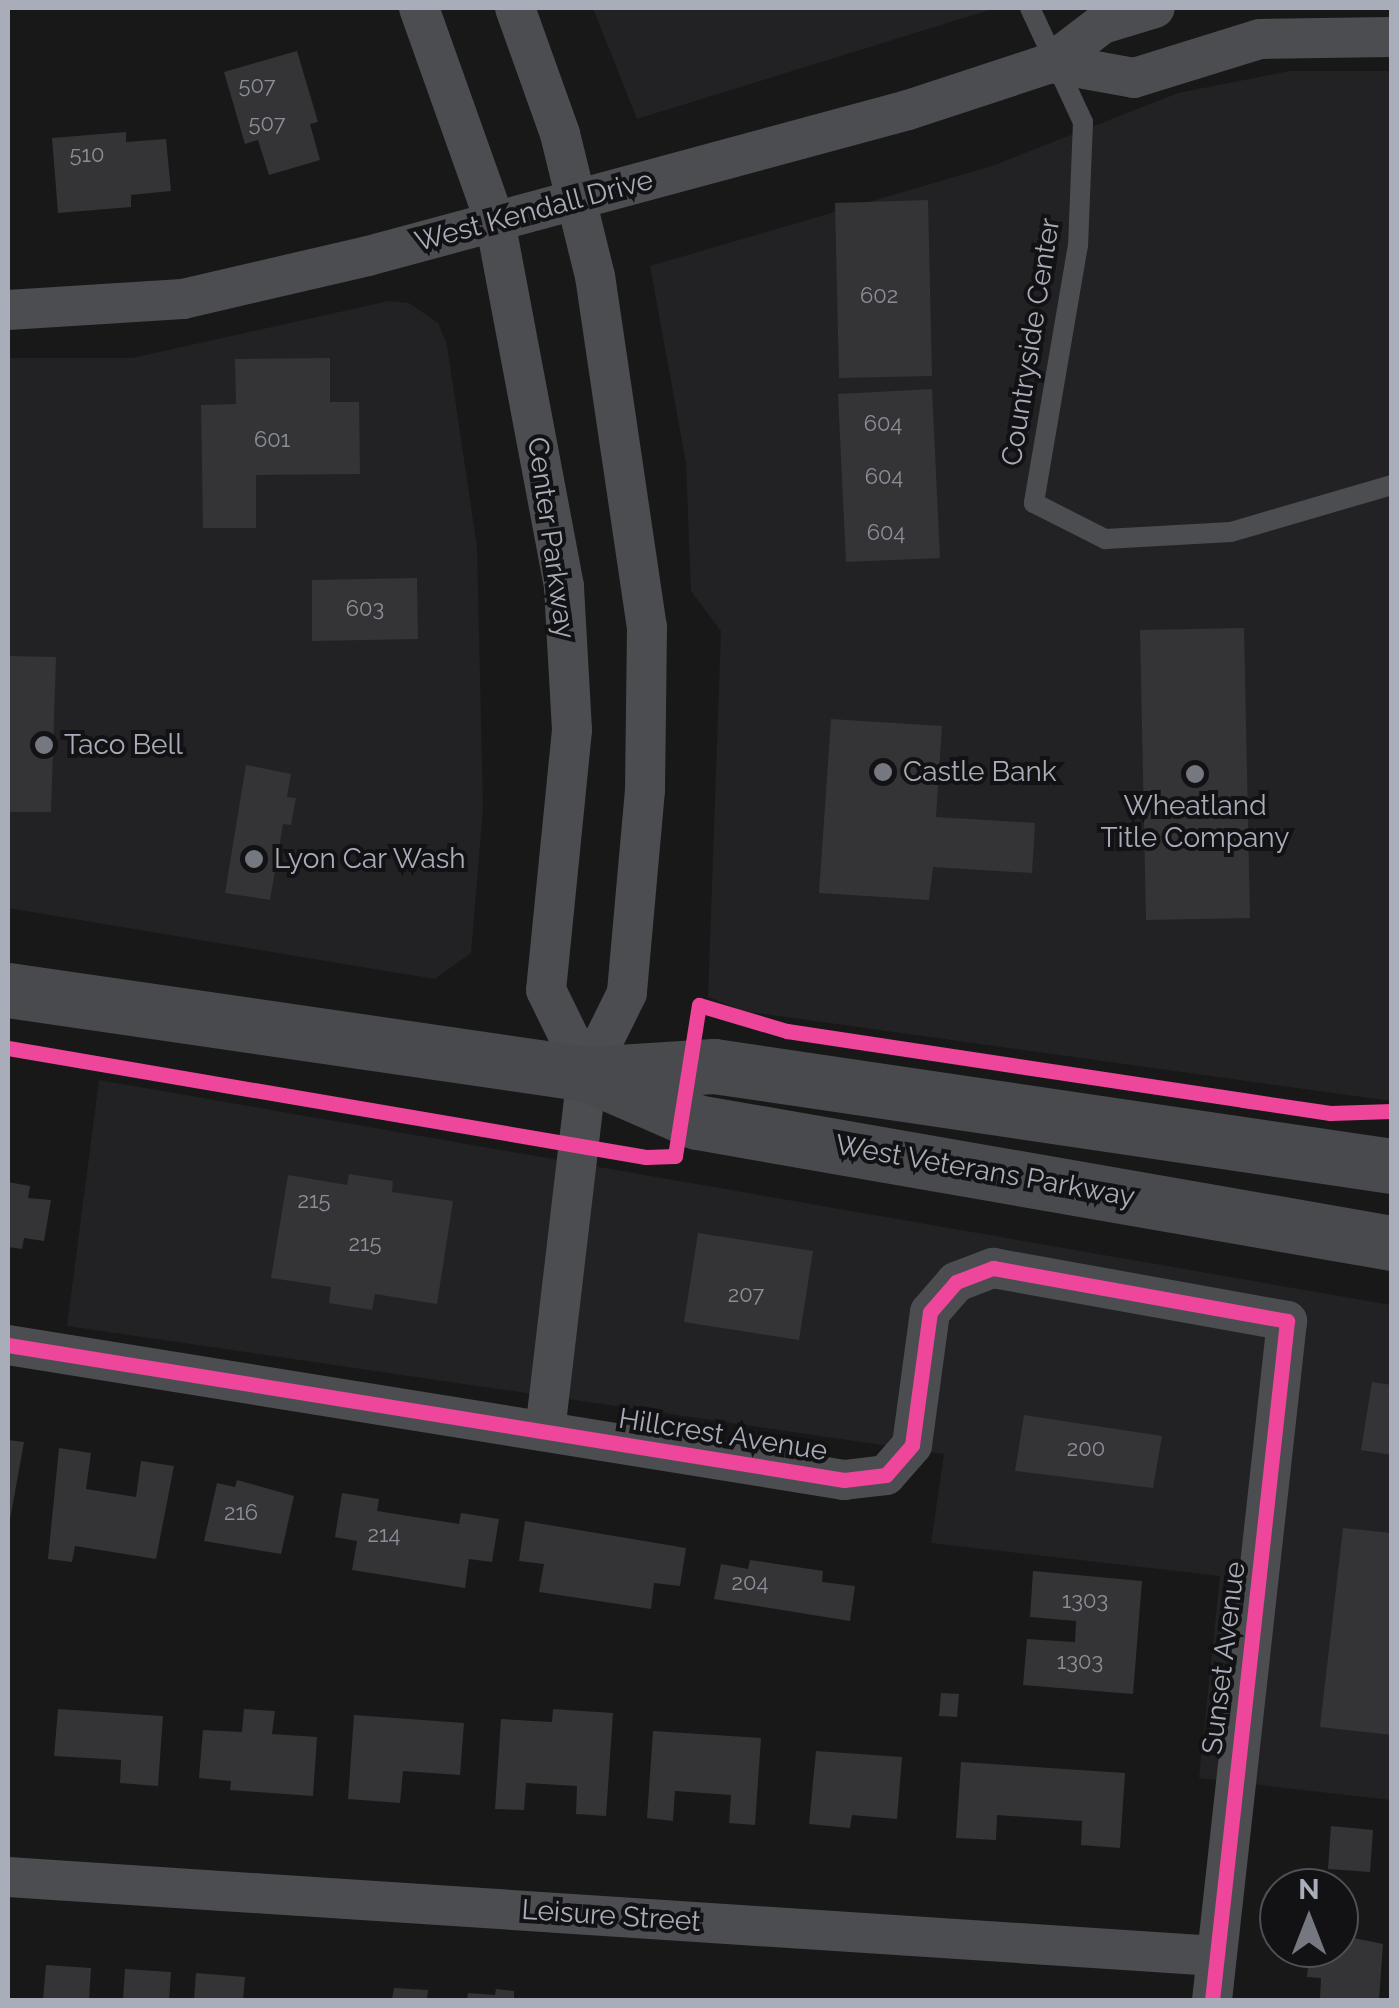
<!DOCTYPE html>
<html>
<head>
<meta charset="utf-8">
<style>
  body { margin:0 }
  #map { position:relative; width:1399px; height:2008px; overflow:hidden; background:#181818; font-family:Raleway,sans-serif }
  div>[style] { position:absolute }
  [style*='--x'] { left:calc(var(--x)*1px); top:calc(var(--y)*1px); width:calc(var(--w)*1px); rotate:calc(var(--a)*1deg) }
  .built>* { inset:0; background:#222224 }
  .building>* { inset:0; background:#343436 }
  .service>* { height:20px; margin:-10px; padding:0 10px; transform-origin:10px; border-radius:10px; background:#4c4d51 }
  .minor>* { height:40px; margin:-20px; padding:0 20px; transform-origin:20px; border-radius:20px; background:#4c4d51 }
  .primary>* { height:55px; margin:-27.5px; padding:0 27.5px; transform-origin:27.5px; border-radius:27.5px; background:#494a4d }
  .cycleway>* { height:15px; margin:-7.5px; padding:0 7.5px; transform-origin:7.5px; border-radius:7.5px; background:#ed469a }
  .dots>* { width:28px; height:28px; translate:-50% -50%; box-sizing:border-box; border:5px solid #121214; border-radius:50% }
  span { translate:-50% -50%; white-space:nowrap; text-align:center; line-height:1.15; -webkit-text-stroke:8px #121214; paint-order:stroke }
  .number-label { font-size:22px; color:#8c8e98 }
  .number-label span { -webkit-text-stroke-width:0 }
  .street-label { font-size:28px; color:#a9acb9 }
  .poi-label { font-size:28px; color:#a9acb9 }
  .left { translate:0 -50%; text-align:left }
  .frame { position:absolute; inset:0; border:10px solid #a9acb9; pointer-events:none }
  .north { position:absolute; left:1259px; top:1868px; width:100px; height:100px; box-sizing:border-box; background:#121214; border:2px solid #4e5056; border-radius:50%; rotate:0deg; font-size:28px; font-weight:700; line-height:40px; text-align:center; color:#a9acb9 }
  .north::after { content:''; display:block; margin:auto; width:35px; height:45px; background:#767881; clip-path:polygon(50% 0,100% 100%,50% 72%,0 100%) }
</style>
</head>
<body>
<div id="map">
  <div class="built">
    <i style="clip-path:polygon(593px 8px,996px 8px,637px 119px)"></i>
    <i style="clip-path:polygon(1290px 71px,1391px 71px,1391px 1101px,743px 1011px,708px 997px,721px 631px,691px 591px,686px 463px,650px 266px,992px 166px,1178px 93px)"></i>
    <i style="clip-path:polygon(389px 301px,409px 303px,438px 323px,447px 345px,477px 547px,483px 808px,471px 953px,435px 979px,8px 908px,8px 358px,132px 358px)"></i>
    <i style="clip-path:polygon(99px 1080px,1391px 1305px,1391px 1800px,1199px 1778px,1220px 1576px,931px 1543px,944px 1454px,67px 1326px)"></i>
  </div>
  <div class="building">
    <i style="clip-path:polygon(297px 51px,318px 122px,310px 124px,320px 160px,269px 175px,258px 140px,245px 144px,224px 72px)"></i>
    <i style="clip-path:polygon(126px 132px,126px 142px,166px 139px,171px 191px,131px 195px,131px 207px,58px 213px,52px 138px)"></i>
    <i style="clip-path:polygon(928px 200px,932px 376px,839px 378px,835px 203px)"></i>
    <i style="clip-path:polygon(330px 358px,330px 402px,359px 402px,360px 474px,256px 475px,256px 528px,203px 528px,201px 405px,236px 404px,235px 359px)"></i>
    <i style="clip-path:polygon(932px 389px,940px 558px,846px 562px,838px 394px)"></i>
    <i style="clip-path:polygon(417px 578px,418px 639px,312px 641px,312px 580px)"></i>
    <i style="clip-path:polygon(1244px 628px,1250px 918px,1146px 920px,1140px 630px)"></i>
    <i style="clip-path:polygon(8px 656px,56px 657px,51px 812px,8px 812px)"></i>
    <i style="clip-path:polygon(831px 719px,942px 726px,936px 817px,1035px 823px,1032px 873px,933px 867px,929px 900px,819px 893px)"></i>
    <i style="clip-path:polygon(246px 765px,291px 774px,287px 797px,296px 798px,291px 825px,283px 824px,270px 900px,225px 893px)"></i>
    <i style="clip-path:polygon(349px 1174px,393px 1181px,392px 1192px,453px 1201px,437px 1304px,375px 1294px,372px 1310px,329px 1303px,331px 1287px,271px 1278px,288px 1175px,347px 1185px)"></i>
    <i style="clip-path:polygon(8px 1182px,30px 1186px,28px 1198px,51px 1200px,44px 1241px,24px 1238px,22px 1249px,8px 1247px)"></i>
    <i style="clip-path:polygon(698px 1233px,813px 1251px,799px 1340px,684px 1322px)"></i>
    <i style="clip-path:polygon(1372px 1382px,1392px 1385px,1392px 1455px,1361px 1450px)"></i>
    <i style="clip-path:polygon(1024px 1415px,1162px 1436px,1153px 1488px,1015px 1471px)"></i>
    <i style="clip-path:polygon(8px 1440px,24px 1442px,9px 1525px,8px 1525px)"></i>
    <i style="clip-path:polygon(59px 1448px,91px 1453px,86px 1489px,136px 1497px,141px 1461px,174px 1466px,156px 1559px,75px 1546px,72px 1562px,48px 1559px)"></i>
    <i style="clip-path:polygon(237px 1480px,294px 1496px,281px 1554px,204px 1541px,217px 1483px,235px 1487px)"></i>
    <i style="clip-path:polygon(342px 1493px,379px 1499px,377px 1511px,459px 1524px,461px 1513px,499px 1519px,492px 1562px,469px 1559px,465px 1588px,352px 1570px,357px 1541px,335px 1537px)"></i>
    <i style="clip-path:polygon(525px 1521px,686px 1548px,680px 1586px,654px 1583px,651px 1609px,539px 1592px,544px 1564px,519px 1561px)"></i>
    <i style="clip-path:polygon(1343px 1528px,1392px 1533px,1392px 1735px,1320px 1727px)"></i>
    <i style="clip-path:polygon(750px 1560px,823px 1571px,822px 1582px,855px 1586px,850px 1621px,714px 1599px,721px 1564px,748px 1569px)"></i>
    <i style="clip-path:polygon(1033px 1571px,1142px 1581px,1133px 1694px,1023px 1685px,1027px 1639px,1075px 1642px,1076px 1621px,1030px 1617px)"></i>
    <i style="clip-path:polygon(941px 1693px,959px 1694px,957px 1717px,939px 1716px)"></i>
    <i style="clip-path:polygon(58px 1709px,163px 1716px,158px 1786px,120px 1783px,121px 1760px,54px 1756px)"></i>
    <i style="clip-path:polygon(244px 1709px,275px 1711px,272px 1734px,317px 1737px,313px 1796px,230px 1790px,231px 1781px,199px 1778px,203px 1730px,242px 1732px)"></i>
    <i style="clip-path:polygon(553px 1709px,613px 1713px,606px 1816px,576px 1814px,577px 1786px,526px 1783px,524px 1810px,495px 1809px,501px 1719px,552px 1722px)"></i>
    <i style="clip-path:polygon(354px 1715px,464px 1723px,460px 1775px,403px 1771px,400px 1803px,348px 1799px)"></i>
    <i style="clip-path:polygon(653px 1731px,761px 1738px,755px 1825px,729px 1823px,731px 1795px,675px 1791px,673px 1821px,647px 1818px)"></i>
    <i style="clip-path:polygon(816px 1751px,902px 1757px,897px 1819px,852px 1815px,850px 1828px,809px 1824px)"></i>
    <i style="clip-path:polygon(961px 1762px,1125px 1773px,1120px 1848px,1081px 1845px,1082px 1821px,997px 1815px,996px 1840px,956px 1838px)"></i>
    <i style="clip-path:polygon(1331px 1826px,1373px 1830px,1370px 1872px,1328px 1869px)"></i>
    <i style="clip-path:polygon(1339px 1935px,1383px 1944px,1379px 2000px,1320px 2000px,1321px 1978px,1307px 1977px,1310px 1948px,1339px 1948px)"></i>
    <i style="clip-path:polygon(46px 1965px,91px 1968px,89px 2000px,43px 2000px)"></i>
    <i style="clip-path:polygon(125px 1969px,171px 1972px,169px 2000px,123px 2000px)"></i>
    <i style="clip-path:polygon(196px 1973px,245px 1977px,243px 2000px,194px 2000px)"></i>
    <i style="clip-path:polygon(394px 1988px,428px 1990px,427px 2000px,392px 2000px)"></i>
    <i style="clip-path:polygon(496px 1989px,514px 1991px,514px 2000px,467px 2000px,468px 1993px,495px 1995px)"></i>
  </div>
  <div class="service">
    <i style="--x:1030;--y:8;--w:126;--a:65.1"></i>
    <i style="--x:1083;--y:122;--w:123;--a:92.3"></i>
    <i style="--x:1078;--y:245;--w:262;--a:99.7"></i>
    <i style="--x:1034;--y:503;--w:80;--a:26.9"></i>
    <i style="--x:1105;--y:539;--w:126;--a:-3.2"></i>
    <i style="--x:1231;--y:532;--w:168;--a:-16.3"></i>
  </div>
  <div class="minor">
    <i style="--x:419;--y:8;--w:226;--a:70.4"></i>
    <i style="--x:495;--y:221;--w:372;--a:79.3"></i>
    <i style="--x:564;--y:587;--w:143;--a:86.8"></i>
    <i style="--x:572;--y:730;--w:261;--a:95.7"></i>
    <i style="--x:546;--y:990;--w:93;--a:64"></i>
    <i style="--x:515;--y:8;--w:134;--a:70.3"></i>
    <i style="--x:560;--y:134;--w:146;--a:76.2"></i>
    <i style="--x:595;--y:276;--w:355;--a:81.6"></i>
    <i style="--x:647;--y:627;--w:163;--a:90.7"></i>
    <i style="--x:645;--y:790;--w:204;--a:95.1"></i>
    <i style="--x:627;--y:993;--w:90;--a:116.3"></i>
    <i style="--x:587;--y:1074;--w:359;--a:96.7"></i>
    <i style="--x:1051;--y:63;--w:84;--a:10.2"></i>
    <i style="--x:1134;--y:78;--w:132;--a:-17.2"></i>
    <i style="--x:1260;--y:39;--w:132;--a:-0.9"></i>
    <i style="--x:8;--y:310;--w:175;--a:-3.6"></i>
    <i style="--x:183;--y:299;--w:190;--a:-13.1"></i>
    <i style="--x:368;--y:256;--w:559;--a:-15.13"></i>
    <i style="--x:908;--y:110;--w:151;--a:-18.2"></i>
    <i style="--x:1051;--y:63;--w:64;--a:-37.4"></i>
    <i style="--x:1102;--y:24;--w:55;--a:-16.8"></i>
    <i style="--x:8;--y:1345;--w:847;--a:9.17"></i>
    <i style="--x:844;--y:1480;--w:42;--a:-6.8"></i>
    <i style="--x:886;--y:1475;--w:40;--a:-49"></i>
    <i style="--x:912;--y:1445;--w:134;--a:-82.3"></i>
    <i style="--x:930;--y:1312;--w:40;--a:-49"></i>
    <i style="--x:956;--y:1282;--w:40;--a:-21"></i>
    <i style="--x:993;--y:1268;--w:299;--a:10.2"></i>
    <i style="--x:1287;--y:1321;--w:683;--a:96.3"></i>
    <i style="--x:8;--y:1877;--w:1210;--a:3.74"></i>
  </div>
  <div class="primary">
    <i style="--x:8;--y:990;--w:585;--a:8.25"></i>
    <i style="--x:587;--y:1074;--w:127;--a:-3.6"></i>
    <i style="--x:714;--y:1066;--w:685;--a:8.39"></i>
    <i style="--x:594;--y:1077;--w:112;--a:23.6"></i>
    <i style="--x:697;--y:1122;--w:705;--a:9.88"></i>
  </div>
  <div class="cycleway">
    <i style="--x:8;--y:1048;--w:647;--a:9.7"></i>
    <i style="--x:646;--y:1157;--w:29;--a:-2"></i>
    <i style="--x:675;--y:1156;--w:153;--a:-81"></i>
    <i style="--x:699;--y:1005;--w:92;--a:16.5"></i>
    <i style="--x:787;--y:1031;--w:461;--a:8.6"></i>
    <i style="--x:1243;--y:1100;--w:88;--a:8.5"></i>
    <i style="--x:1330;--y:1113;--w:62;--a:-1.8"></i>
    <i style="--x:8;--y:1345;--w:847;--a:9.17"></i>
    <i style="--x:844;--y:1480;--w:42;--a:-6.8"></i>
    <i style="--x:886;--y:1475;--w:40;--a:-49"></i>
    <i style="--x:912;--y:1445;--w:134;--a:-82.3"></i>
    <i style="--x:930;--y:1312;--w:40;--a:-49"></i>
    <i style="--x:956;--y:1282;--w:40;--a:-21"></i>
    <i style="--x:993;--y:1268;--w:299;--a:10.2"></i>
    <i style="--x:1287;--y:1321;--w:683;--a:96.3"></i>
  </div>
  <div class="dots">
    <i style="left:44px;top:745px;background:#767881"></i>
    <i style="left:883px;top:772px;background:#767881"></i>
    <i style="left:1195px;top:774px;background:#767881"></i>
    <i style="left:254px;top:859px;background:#767881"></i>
  </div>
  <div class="number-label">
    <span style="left:257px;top:86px">507</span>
    <span style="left:267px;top:124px">507</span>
    <span style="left:87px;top:155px">510</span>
    <span style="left:879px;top:296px">602</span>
    <span style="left:883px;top:424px">604</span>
    <span style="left:272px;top:440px">601</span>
    <span style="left:884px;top:477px">604</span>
    <span style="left:886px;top:533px">604</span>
    <span style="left:365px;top:609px">603</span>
    <span style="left:314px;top:1201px">215</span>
    <span style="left:365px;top:1244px">215</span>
    <span style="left:746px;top:1295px">207</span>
    <span style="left:1086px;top:1449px">200</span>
    <span style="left:241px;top:1513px">216</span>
    <span style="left:384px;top:1535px">214</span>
    <span style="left:750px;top:1583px">204</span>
    <span style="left:1085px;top:1601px">1303</span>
    <span style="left:1080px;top:1662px">1303</span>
  </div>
  <div class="street-label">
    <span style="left:534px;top:211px;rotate:-15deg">West Kendall Drive</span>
    <span style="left:1031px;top:342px;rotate:-81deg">Countryside Center</span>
    <span style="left:551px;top:538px;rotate:82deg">Center Parkway</span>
    <span style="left:985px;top:1171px;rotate:10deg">West Veterans Parkway</span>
    <span style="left:723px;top:1435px;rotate:9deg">Hillcrest Avenue</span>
    <span style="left:1224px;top:1658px;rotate:-83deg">Sunset Avenue</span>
    <span style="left:611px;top:1916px;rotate:4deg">Leisure Street</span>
  </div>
  <div class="poi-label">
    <span class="left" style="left:64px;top:745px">Taco Bell</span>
    <span class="left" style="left:903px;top:772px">Castle Bank</span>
    <span style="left:1195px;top:822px">Wheatland<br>Title Company</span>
    <span class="left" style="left:274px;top:859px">Lyon Car Wash</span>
  </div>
  <div class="frame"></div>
  <div class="north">N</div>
</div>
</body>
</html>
